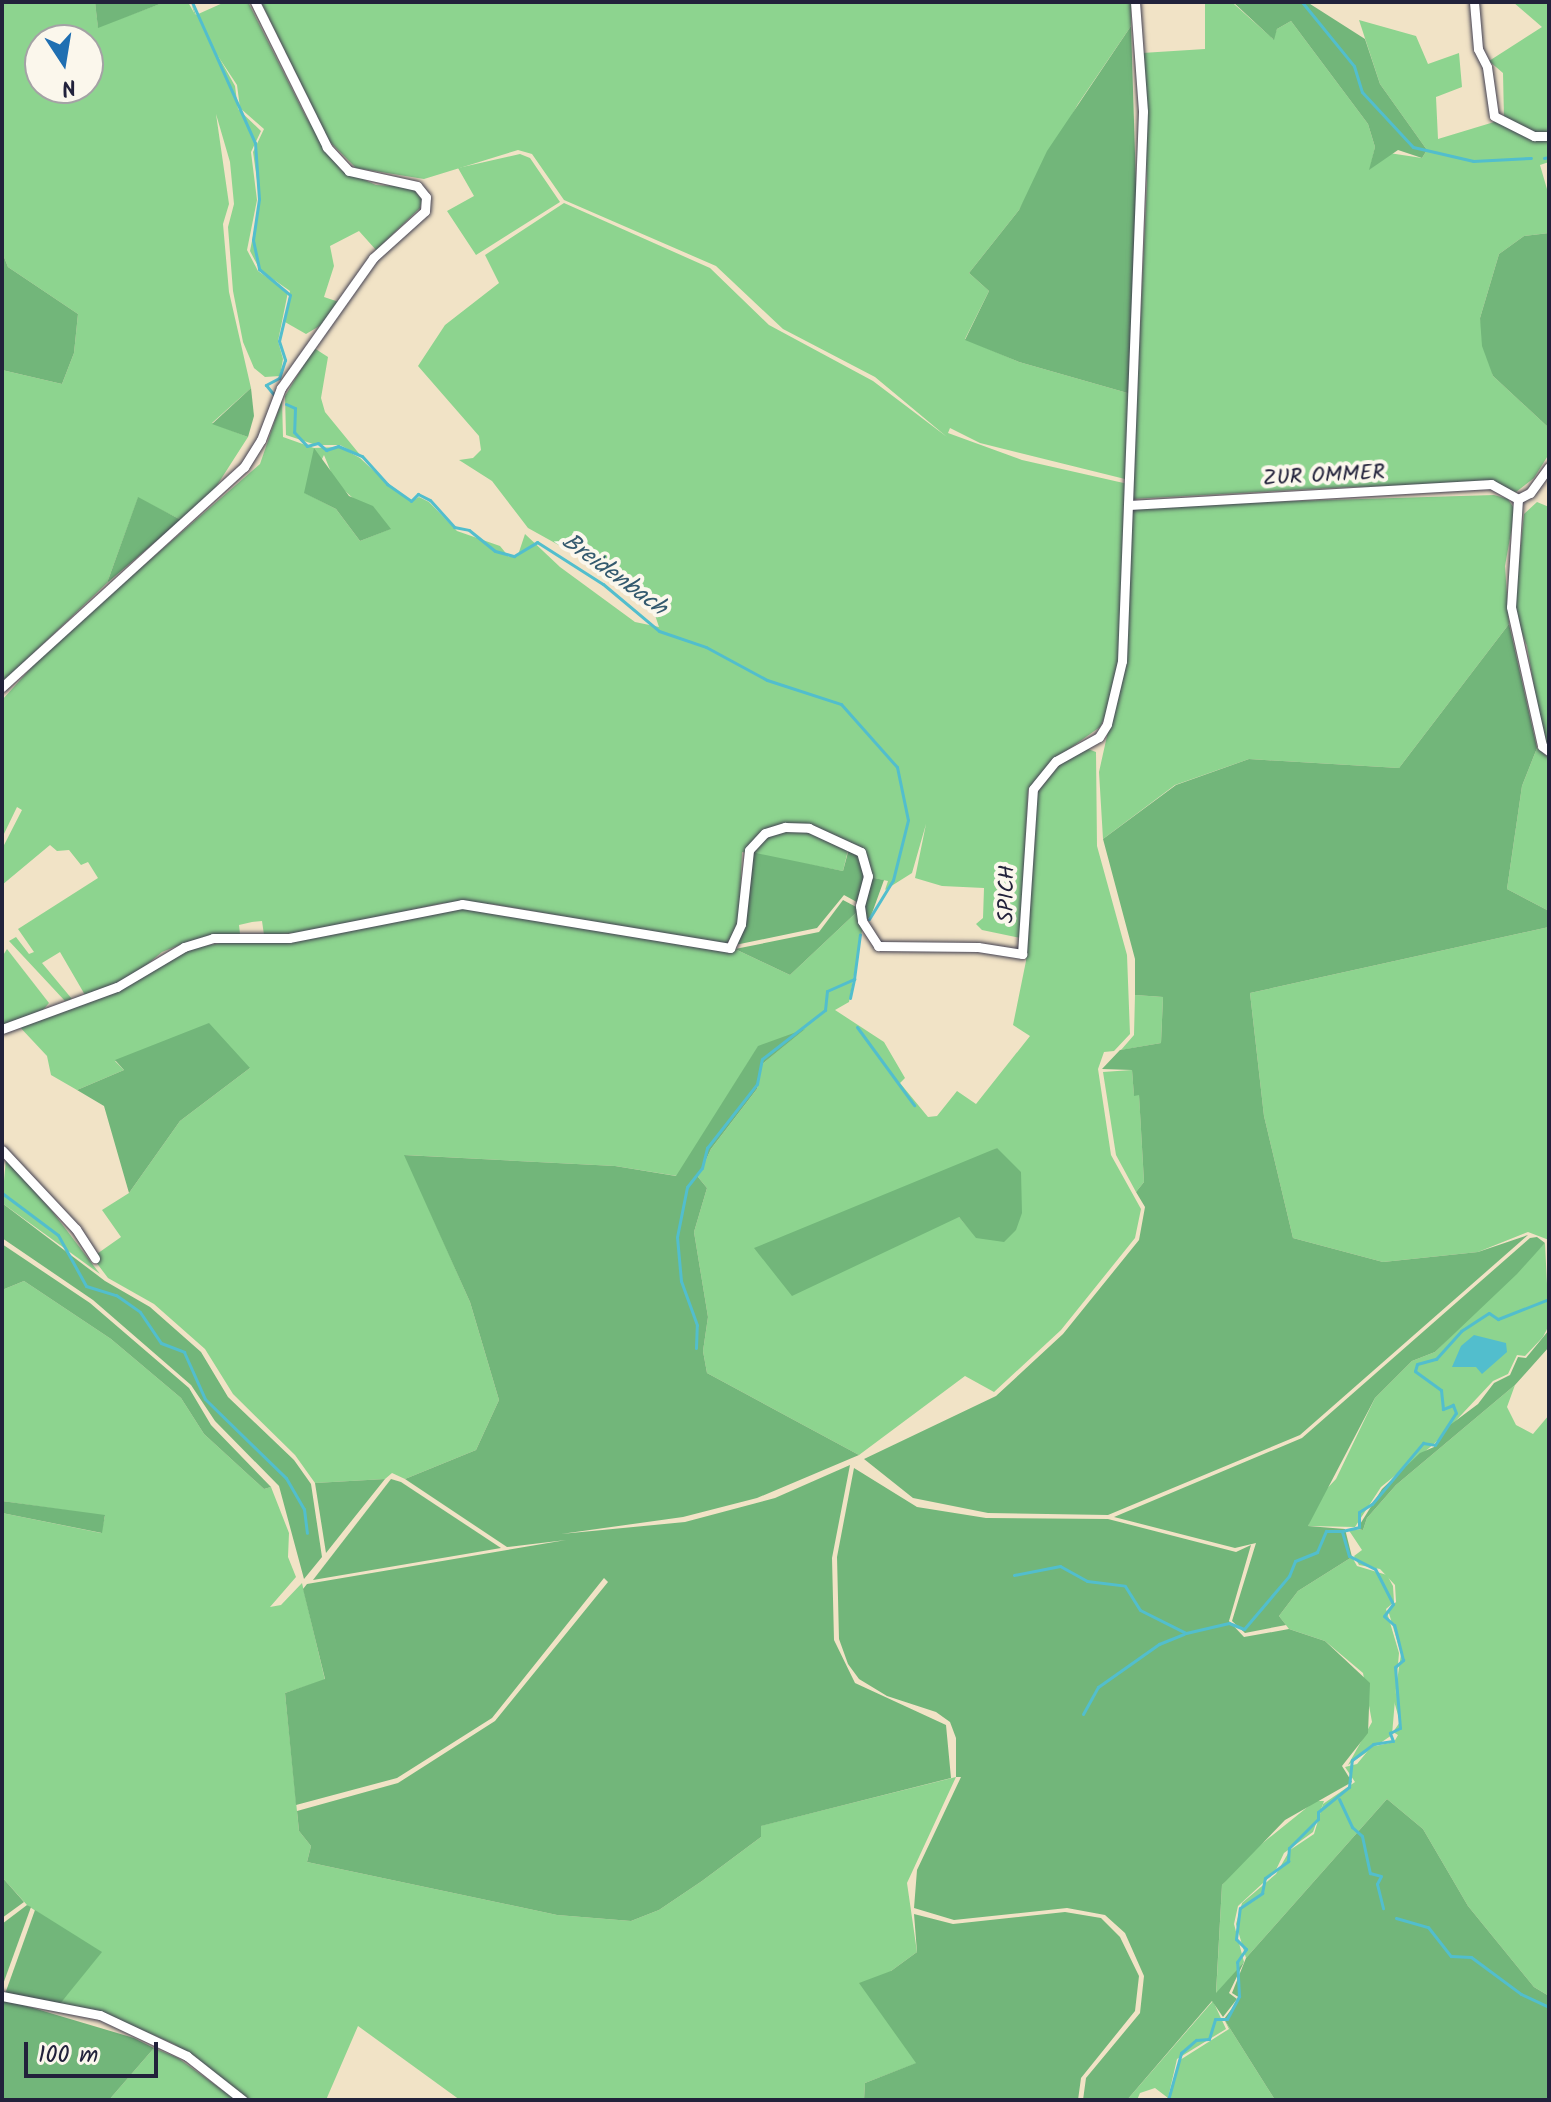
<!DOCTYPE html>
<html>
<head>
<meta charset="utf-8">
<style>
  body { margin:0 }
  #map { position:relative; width:1551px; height:2102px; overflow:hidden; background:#f1e3c6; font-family:Kalam,sans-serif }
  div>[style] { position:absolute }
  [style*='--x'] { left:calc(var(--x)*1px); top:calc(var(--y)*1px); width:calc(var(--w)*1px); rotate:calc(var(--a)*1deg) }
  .green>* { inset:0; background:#8dd48f }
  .forest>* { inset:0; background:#72b67a }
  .water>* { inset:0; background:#52becd }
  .stream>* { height:3px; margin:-1.5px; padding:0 1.5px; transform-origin:1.5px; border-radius:1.5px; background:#52becd }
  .roads { filter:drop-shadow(0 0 2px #413f50) drop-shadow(0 0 2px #413f50) }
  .minor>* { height:9px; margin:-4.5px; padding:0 4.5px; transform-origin:4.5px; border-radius:4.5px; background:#fff }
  span { translate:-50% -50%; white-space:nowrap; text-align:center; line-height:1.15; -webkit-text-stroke:8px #fbf7ec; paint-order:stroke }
  .street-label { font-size:22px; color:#22223b }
  .water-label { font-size:24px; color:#33596e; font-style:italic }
  .frame { position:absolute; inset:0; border:4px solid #22223b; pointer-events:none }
  .north { position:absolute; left:24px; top:24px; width:80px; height:80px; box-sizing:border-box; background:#fbf7ec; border:2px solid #a4a2a5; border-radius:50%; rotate:168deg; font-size:22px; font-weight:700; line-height:32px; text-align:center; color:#22223b }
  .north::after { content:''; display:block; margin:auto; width:28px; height:36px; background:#1f6fb2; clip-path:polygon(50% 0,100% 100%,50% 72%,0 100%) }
  .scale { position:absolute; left:24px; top:2042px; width:134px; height:36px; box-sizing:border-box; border:4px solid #22223b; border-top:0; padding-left:10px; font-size:24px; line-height:28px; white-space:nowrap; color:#22223b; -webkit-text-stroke:6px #fbf7ec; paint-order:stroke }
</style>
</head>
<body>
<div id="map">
  <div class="green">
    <i style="clip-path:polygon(evenodd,2px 2px,95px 2px,98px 27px,165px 2px,188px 2px,235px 86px,238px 109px,261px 131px,251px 152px,257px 200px,247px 250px,258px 271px,288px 292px,278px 341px,283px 359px,280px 376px,265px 377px,254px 368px,243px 342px,233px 291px,228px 227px,234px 204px,230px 162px,216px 114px,229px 204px,223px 224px,229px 292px,251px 388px,212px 423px,248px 437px,214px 490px,181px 520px,138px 498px,107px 583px,2px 683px,2px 370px,62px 384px,74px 353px,78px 314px,8px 267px,2px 252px,2px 2px,40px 40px,88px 40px,88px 88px,40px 88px,40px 40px)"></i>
    <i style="clip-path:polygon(191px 2px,196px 15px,225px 2px,248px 2px,306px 117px,340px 169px,376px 185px,412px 187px,422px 200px,420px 208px,376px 250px,359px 231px,330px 246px,334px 266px,324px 297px,342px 303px,328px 321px,306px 334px,285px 322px,290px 291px,260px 270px,250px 251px,260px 201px,253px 152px,264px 129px,240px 108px,237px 85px,206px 38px,195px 16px)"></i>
    <i style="clip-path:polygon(evenodd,261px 2px,1131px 2px,1131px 26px,1078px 104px,1019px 210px,969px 273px,989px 291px,965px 339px,1019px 362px,1131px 394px,1129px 480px,980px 443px,950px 428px,948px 433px,1022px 460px,1128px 484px,1118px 667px,1109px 708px,1100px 727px,1055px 759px,1028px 790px,1021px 938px,982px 930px,976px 924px,983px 918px,984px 888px,942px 886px,915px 878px,926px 824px,912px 873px,885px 890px,888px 881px,864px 876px,850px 842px,843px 871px,742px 852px,739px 925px,726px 945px,492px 904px,443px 903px,311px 932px,264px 935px,262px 921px,252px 922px,239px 925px,240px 934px,187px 942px,162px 952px,132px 977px,85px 995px,60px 952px,42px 963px,72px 999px,65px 1001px,9px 941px,16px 937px,29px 954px,34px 952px,18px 929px,98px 878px,88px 862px,81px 865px,69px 850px,57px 851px,50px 845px,2px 885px,2px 849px,22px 810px,17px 807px,2px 838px,2px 700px,51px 646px,260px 464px,282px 400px,283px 437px,314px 448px,340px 447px,360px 458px,393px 489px,412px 501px,419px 497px,429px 502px,457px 531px,500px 546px,509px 557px,518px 555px,525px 534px,560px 567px,635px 622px,659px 627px,654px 612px,609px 573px,528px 528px,492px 481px,459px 460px,473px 458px,481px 450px,479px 436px,418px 366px,445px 325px,499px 283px,485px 255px,564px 203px,710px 268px,769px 325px,873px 381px,947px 437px,875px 377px,783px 329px,716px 266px,564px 200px,532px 154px,518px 150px,424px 179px,356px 168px,329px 141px,261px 2px,324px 455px,335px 482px,355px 500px,373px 507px,390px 529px,360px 541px,336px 509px,305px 493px,324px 455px)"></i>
    <i style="clip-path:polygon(1205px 2px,1234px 4px,1273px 39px,1277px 29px,1291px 21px,1368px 124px,1375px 147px,1370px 169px,1389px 153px,1422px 158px,1427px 150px,1380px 84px,1359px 20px,1416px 36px,1428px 64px,1459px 53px,1462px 87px,1436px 97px,1438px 139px,1504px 119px,1503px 73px,1489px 61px,1542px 27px,1513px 2px,1549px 2px,1549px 162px,1540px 165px,1549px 196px,1549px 233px,1524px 236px,1499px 254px,1480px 318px,1493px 376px,1549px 428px,1549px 454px,1534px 478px,1516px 492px,1495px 485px,1349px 487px,1132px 499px,1147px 183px,1142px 53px,1205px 49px)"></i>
    <i style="clip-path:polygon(520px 154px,530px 158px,560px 202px,476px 255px,447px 211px,474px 196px,458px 168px)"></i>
    <i style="clip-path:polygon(314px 348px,328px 357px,321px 398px,325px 412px,361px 456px,340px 445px,316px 445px,286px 435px,285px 396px)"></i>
    <i style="clip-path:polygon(1494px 495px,1508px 499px,1515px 510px,1505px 566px,1509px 624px,1399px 768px,1249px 759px,1175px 785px,1103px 839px,1099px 772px,1121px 673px,1131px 506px)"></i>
    <i style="clip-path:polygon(1537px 502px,1549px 507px,1549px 745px,1543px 739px,1527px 646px,1514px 612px,1524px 514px)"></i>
    <i style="clip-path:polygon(1537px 748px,1549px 758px,1549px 911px,1507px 889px,1522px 786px)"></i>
    <i style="clip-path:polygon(evenodd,1088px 749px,1096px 752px,1097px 846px,1127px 955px,1130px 1034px,1114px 1051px,1104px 1052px,1098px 1069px,1111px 1155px,1141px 1209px,1135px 1238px,1061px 1330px,994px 1392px,965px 1376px,859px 1455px,707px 1373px,703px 1351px,708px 1317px,694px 1232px,707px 1188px,698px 1177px,711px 1149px,757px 1089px,761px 1065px,802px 1031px,758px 1047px,677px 1176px,615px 1166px,405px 1155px,470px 1302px,499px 1400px,476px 1450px,405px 1479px,392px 1473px,385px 1479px,315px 1483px,295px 1455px,233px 1394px,205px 1349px,154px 1304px,108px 1278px,71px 1229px,94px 1256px,121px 1237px,102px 1210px,129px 1193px,180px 1121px,250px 1068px,115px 1061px,124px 1070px,77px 1090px,51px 1075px,47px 1056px,17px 1024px,84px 1002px,192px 948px,238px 940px,293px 942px,410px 914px,460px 908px,725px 952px,735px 949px,790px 975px,860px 909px,862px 931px,849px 1002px,835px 1010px,884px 1042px,905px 1078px,900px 1083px,928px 1117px,937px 1116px,957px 1091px,976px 1104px,1030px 1036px,1013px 1025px,1026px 961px,1034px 796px,1061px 763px,1088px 749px,997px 1148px,977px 1238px,959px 1217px,980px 1158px,997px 1148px)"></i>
    <i style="clip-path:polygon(1549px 927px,1549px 1240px,1528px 1232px,1478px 1252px,1383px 1262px,1293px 1238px,1264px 1116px,1250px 993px)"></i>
    <i style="clip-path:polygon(7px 949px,49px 1003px,42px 1011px,4px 1025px,2px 957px)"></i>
    <i style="clip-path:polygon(1135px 995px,1163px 997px,1161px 1043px,1121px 1050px,1134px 1035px)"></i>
    <i style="clip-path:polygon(1132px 1070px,1134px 1095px,1139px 1094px,1144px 1182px,1136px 1192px,1116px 1155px,1103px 1072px)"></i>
    <i style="clip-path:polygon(6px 1159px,52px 1211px,100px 1274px,2px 1203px)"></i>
    <i style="clip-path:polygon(1545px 1243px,1549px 1325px,1543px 1337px,1525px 1356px,1517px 1355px,1508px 1374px,1493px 1381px,1434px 1444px,1381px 1487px,1355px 1527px,1308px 1526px,1318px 1498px,1336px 1479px,1375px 1398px,1412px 1361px,1435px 1352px)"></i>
    <i style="clip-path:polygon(24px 1281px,111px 1339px,181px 1398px,204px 1434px,264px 1489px,271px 1487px,289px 1533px,288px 1557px,296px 1577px,270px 1607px,281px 1605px,302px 1583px,325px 1680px,285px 1693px,299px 1831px,311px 1846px,307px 1862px,557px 1915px,631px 1921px,659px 1910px,702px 1881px,761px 1837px,760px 1826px,956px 1777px,907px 1883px,917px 1952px,891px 1971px,917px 2063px,865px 2083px,864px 2100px,460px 2100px,358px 2026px,326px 2100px,249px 2100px,174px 2044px,112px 2017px,60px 2004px,53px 1923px,27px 1905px,2px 1877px,2px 1513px,101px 1533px,105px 1516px,2px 1501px,2px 1290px)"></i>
    <i style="clip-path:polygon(1515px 1385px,1507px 1407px,1516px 1425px,1533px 1434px,1549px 1415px,1549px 1996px,1534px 1987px,1468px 1906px,1423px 1829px,1387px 1799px,1246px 1958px,1236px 1924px,1242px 1903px,1276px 1874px,1290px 1850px,1314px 1834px,1323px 1804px,1355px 1782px,1345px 1767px,1357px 1764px,1371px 1747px,1394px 1742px,1398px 1735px,1393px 1732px,1400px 1722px,1394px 1701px,1401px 1654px,1388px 1610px,1396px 1602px,1395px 1585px,1380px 1569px,1359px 1565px,1354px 1556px,1362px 1550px,1348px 1529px,1363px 1530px,1367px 1518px,1396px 1485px)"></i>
    <i style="clip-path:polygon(1352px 1557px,1357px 1566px,1387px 1575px,1393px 1586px,1394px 1602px,1386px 1609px,1399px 1653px,1392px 1735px,1348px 1765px,1372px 1722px,1363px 1673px,1325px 1641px,1289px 1629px,1279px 1616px,1298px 1591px)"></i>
    <i style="clip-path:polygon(1315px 1801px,1324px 1801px,1313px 1832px,1284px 1853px,1275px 1872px,1238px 1906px,1234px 1924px,1244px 1962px,1216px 1995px,1222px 1885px,1244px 1858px)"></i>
    <i style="clip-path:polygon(1213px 2001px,1226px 2029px,1177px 2059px,1168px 2098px,1155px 2088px,1140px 2093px,1137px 2100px,1127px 2100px)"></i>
    <i style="clip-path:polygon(1224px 2019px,1275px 2100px,1169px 2100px,1180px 2060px,1229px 2029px)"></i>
    <i style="clip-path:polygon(154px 2048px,178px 2058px,236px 2100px,109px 2100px)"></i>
  </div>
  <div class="forest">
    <i style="clip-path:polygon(95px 2px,165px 2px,98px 28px)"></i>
    <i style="clip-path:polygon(1233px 2px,1307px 2px,1365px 39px,1380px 84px,1427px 150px,1422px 158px,1398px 150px,1369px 170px,1375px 147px,1368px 124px,1291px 21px,1277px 29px,1274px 40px)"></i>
    <i style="clip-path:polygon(1131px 26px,1137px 217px,1131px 394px,1019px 362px,965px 340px,989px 291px,969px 273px,1019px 210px,1047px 151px)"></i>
    <i style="clip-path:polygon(1549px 233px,1549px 428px,1493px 376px,1482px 346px,1480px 318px,1499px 254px,1524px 236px)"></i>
    <i style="clip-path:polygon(2px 252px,8px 267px,78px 314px,74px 353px,62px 384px,2px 370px)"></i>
    <i style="clip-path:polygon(251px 388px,254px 416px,248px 437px,212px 424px)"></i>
    <i style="clip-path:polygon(314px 448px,349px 496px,373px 506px,391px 529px,360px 541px,336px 509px,304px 493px)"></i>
    <i style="clip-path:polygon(138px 497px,181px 520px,107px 583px)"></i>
    <i style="clip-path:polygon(1509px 624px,1537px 748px,1522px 786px,1507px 889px,1549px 911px,1549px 927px,1250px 993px,1264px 1116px,1293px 1238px,1383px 1262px,1478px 1252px,1528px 1235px,1300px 1435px,1108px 1515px,988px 1513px,913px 1498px,864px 1459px,996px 1396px,1063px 1334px,1139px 1240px,1145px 1207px,1136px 1192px,1144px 1182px,1139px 1095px,1134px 1096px,1132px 1070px,1102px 1069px,1120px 1050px,1161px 1043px,1163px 997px,1135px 995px,1135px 959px,1103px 839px,1176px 785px,1249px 759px,1399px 768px)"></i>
    <i style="clip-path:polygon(851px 841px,864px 876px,884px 880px,871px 916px,865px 921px,864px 906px,844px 895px,817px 928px,735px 945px,751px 852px,843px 871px)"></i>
    <i style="clip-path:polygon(843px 900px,860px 909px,790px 975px,735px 949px,819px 932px)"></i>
    <i style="clip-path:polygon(209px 1023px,250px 1068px,180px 1121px,129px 1193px,104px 1106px,77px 1090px,124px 1070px,115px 1060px)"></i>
    <i style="clip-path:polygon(805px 1029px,761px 1065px,757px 1089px,711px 1149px,698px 1177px,707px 1188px,694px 1232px,708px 1317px,703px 1351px,707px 1373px,859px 1455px,757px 1498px,683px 1517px,561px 1534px,685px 1522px,775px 1498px,850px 1465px,832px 1558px,834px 1640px,855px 1683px,946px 1725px,951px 1778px,761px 1826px,761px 1837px,702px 1881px,659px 1910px,631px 1921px,557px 1915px,307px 1862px,311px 1846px,299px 1831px,297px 1811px,398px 1783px,495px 1721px,608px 1582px,604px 1578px,492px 1718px,397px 1778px,296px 1805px,285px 1693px,325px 1679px,303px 1589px,307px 1584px,566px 1540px,507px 1547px,405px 1479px,476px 1450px,499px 1400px,470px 1302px,404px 1155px,615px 1166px,676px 1176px,758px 1046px)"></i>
    <i style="clip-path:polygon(997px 1148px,1021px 1172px,1022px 1213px,1016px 1230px,1004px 1242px,976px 1238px,959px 1217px,792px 1296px,754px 1248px)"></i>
    <i style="clip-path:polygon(2px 1203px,105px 1281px,150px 1307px,201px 1352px,228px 1397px,294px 1460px,311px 1484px,322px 1557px,304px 1579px,279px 1486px,215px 1421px,191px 1385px,93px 1300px,2px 1238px)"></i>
    <i style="clip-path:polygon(1537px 1237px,1545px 1243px,1517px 1274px,1435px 1352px,1412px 1361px,1375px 1398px,1308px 1526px,1345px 1529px,1352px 1557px,1298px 1591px,1279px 1616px,1286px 1625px,1245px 1633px,1232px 1621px,1256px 1543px,1235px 1548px,1114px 1517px,1302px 1438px,1530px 1238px)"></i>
    <i style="clip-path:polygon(2px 1244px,90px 1303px,189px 1388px,211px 1425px,271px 1487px,264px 1489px,204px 1434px,181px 1398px,111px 1339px,24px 1281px,2px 1290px)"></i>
    <i style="clip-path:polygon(1549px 1330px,1549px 1347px,1515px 1385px,1396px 1485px,1367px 1518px,1363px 1530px,1357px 1529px,1382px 1489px,1420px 1453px,1434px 1447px,1450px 1425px,1478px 1404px,1494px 1383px,1510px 1375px,1518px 1357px,1526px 1358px)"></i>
    <i style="clip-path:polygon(854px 1468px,917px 1507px,986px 1518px,1108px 1519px,1236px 1552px,1251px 1545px,1229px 1621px,1244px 1637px,1289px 1629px,1325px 1641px,1370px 1683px,1368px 1733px,1342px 1766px,1352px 1782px,1285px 1820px,1222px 1885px,1216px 1993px,1244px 1962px,1229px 1993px,1237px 1999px,1223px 2017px,1212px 2001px,1127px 2100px,1083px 2100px,1086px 2078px,1140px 2013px,1144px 1976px,1125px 1933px,1105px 1915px,1067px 1908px,954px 1920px,914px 1908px,917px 1870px,961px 1777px,956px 1777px,956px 1738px,950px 1722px,936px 1712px,887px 1696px,859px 1679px,848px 1664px,839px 1639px,837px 1557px)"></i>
    <i style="clip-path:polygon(385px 1479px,353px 1519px,326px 1553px,315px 1483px)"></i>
    <i style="clip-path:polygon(391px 1479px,401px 1482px,501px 1548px,313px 1580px)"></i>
    <i style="clip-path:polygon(2px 1501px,105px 1515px,102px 1533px,2px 1513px)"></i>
    <i style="clip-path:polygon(1387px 1799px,1423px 1829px,1468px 1906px,1534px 1987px,1549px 1996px,1549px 2100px,1275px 2100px,1224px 2019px,1240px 1998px,1232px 1993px,1246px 1958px)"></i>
    <i style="clip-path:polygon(2px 1877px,24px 1902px,2px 1918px)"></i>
    <i style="clip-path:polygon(27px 1905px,31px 1907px,2px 1987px,2px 1924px)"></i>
    <i style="clip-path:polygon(35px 1910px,102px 1952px,55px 2010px,5px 1994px)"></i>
    <i style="clip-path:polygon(1065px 1912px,1101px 1918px,1120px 1937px,1139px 1976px,1135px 2011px,1081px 2078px,1078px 2100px,864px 2100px,865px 2083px,916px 2063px,859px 1983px,891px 1971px,917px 1952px,914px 1914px,953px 1924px)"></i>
    <i style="clip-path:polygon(3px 1999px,134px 2038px,154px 2048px,109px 2100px,2px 2100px)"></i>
  </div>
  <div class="water">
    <i style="clip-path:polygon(1474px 1335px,1506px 1343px,1507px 1352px,1482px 1374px,1476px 1367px,1452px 1367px,1461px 1346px)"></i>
  </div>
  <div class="stream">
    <i style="--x:192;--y:2;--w:154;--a:65.9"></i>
    <i style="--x:255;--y:143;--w:56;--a:85.9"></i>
    <i style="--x:259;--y:199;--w:41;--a:98.3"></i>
    <i style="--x:253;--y:240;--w:30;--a:78"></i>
    <i style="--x:259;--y:269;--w:40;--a:40"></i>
    <i style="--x:290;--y:295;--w:47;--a:103.4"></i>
    <i style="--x:279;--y:341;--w:20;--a:72"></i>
    <i style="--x:285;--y:360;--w:19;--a:108"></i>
    <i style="--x:279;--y:378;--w:15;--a:152"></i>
    <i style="--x:266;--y:385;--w:13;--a:51"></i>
    <i style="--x:1302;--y:2;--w:82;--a:50.9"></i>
    <i style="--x:1354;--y:66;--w:27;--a:73"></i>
    <i style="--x:1362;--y:92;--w:75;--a:47.2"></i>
    <i style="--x:1413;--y:147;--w:62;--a:13.1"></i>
    <i style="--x:1473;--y:161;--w:58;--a:-3"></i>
    <i style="--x:1544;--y:158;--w:5;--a:-11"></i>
    <i style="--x:286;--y:404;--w:10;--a:24"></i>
    <i style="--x:295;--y:408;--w:24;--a:92"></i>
    <i style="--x:294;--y:432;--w:19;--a:47"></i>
    <i style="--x:307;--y:446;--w:11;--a:-15"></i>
    <i style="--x:318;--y:443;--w:11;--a:41"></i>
    <i style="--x:326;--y:450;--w:13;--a:-18"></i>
    <i style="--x:338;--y:446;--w:26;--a:23"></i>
    <i style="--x:362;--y:456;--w:38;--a:48"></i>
    <i style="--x:387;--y:484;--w:29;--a:35"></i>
    <i style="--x:411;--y:501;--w:10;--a:-45"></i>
    <i style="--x:418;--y:494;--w:13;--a:27"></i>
    <i style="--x:430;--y:500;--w:36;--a:48"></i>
    <i style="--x:454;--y:527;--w:15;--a:11"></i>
    <i style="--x:469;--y:530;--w:33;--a:39"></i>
    <i style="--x:495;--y:551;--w:20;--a:15"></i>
    <i style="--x:514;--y:556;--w:27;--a:-31"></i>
    <i style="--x:537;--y:542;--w:78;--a:32.5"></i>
    <i style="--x:603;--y:584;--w:73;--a:40"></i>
    <i style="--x:659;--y:631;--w:50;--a:18.8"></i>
    <i style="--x:706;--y:647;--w:69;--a:28.4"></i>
    <i style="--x:767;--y:680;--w:78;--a:18"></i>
    <i style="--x:841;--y:704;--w:84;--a:48.4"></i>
    <i style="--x:897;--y:767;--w:54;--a:78.3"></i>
    <i style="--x:908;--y:820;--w:62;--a:104"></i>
    <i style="--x:893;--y:880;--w:46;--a:121.6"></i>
    <i style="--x:850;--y:998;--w:19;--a:-78"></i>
    <i style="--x:857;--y:1027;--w:97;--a:53.8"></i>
    <i style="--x:2;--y:1193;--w:70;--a:36.9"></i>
    <i style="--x:58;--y:1235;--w:58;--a:61.2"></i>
    <i style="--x:86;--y:1286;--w:31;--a:17"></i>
    <i style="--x:116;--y:1295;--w:29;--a:35"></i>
    <i style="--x:140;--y:1312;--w:37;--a:56"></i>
    <i style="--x:161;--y:1343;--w:25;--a:21"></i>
    <i style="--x:184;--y:1352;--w:51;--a:65.9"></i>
    <i style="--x:205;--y:1399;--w:113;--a:44.3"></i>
    <i style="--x:286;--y:1478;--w:36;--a:60"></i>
    <i style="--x:304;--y:1509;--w:24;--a:83"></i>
    <i style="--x:696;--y:1348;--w:23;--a:-88"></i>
    <i style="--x:697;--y:1325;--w:47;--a:-110"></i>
    <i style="--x:681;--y:1281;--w:44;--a:-95.2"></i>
    <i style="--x:677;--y:1237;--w:51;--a:-78.7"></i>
    <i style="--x:687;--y:1187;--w:24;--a:-52"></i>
    <i style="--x:702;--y:1168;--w:21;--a:-76"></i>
    <i style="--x:707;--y:1148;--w:81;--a:-52"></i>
    <i style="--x:757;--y:1084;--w:25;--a:-79"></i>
    <i style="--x:762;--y:1059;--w:80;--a:-37.9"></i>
    <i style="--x:825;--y:1010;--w:19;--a:-84"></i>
    <i style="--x:827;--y:991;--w:30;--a:-24"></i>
    <i style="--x:854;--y:979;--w:45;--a:-82.4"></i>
    <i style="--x:1014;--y:1575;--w:47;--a:-11.1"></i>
    <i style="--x:1060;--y:1566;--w:31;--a:29"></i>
    <i style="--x:1087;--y:1581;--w:38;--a:7"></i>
    <i style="--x:1125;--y:1586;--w:28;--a:58"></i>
    <i style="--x:1140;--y:1610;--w:51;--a:26.6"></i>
    <i style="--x:1186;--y:1633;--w:44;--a:-13.1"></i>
    <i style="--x:1229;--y:1623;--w:16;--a:22"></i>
    <i style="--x:1244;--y:1629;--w:70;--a:-49.7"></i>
    <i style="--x:1289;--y:1576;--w:16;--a:-68"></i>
    <i style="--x:1295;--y:1561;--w:24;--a:-22"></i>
    <i style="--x:1317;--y:1552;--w:23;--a:-67"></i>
    <i style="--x:1326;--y:1531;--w:15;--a:0"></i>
    <i style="--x:1083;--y:1714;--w:31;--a:-61"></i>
    <i style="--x:1098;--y:1687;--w:75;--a:-35.2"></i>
    <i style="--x:1159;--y:1644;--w:27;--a:-22"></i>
    <i style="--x:1339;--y:1799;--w:31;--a:65"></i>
    <i style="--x:1352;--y:1827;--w:13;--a:42"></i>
    <i style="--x:1362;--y:1836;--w:38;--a:78"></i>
    <i style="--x:1370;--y:1873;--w:11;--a:15"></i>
    <i style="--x:1381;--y:1876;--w:9;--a:117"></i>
    <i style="--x:1377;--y:1884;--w:25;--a:76"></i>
    <i style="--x:1396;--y:1918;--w:33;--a:16"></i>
    <i style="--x:1428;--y:1927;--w:37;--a:52"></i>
    <i style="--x:1451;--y:1956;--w:20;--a:3"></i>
    <i style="--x:1471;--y:1957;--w:62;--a:36.5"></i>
    <i style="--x:1521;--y:1994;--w:31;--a:25"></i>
    <i style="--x:1168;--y:2100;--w:49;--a:-74.5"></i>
    <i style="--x:1181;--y:2053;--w:20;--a:-41"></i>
    <i style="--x:1196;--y:2040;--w:13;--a:-4"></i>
    <i style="--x:1209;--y:2039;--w:21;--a:-73"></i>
    <i style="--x:1215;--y:2019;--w:12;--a:0"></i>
    <i style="--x:1227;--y:2019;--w:26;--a:-62"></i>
    <i style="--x:1239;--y:1996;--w:34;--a:-93"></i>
    <i style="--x:1237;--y:1962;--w:16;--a:-55"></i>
    <i style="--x:1246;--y:1949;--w:14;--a:-135"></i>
    <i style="--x:1236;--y:1939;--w:31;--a:-83"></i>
    <i style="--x:1240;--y:1908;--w:27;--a:-34"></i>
    <i style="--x:1262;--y:1893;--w:15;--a:-79"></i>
    <i style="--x:1265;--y:1878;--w:29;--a:-36"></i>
    <i style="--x:1288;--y:1861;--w:13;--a:-86"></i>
    <i style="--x:1289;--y:1848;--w:41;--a:-45"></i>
    <i style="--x:1318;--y:1819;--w:7;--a:-90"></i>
    <i style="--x:1318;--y:1812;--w:40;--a:-39"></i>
    <i style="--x:1349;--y:1787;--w:27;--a:-84"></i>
    <i style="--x:1352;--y:1760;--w:26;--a:-37"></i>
    <i style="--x:1373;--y:1744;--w:20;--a:-9"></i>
    <i style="--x:1393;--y:1741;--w:9;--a:-111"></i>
    <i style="--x:1390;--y:1733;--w:11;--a:-27"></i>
    <i style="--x:1400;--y:1728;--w:61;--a:-94.7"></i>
    <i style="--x:1395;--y:1667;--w:11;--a:-41"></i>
    <i style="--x:1403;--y:1660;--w:36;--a:-104"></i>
    <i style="--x:1394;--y:1625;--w:13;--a:-138"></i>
    <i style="--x:1384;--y:1616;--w:15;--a:-53"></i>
    <i style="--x:1393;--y:1604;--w:39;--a:-117"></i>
    <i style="--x:1375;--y:1569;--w:29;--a:-153"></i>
    <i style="--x:1349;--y:1556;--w:26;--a:-106"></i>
    <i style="--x:1342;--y:1531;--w:17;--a:-13"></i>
    <i style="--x:1359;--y:1527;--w:15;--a:-90"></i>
    <i style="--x:1359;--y:1512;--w:15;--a:-32"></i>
    <i style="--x:1372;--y:1504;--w:80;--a:-50.1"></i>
    <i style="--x:1423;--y:1443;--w:12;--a:9"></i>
    <i style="--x:1435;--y:1445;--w:38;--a:-57"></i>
    <i style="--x:1456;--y:1413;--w:9;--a:-111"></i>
    <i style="--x:1453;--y:1405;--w:11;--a:158"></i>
    <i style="--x:1443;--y:1409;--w:19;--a:-96"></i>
    <i style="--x:1441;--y:1390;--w:32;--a:-144"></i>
    <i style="--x:1415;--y:1371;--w:7;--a:-74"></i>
    <i style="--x:1417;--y:1364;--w:20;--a:-15"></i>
    <i style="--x:1436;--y:1359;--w:38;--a:-48"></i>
    <i style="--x:1461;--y:1331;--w:33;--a:-33"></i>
    <i style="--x:1489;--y:1313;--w:11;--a:34"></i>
    <i style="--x:1498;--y:1319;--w:55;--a:-21.4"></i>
  </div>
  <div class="roads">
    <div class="minor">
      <i style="--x:1474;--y:2;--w:47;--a:85.1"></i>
      <i style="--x:1478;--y:49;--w:20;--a:63"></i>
      <i style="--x:1487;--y:67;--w:49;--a:81.9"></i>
      <i style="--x:1494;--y:116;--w:45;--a:26.6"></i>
      <i style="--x:1534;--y:136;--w:12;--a:0"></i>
      <i style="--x:1518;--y:499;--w:108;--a:93.7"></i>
      <i style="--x:1511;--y:607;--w:142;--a:77.4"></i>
      <i style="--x:1542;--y:746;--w:9;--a:36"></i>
      <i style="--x:1518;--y:499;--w:13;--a:-27"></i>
      <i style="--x:1530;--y:493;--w:32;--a:-54"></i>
      <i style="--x:1129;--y:505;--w:363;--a:-3.3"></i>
      <i style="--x:1491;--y:484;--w:31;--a:29"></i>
      <i style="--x:2;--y:687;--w:327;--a:-42.3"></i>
      <i style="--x:244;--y:467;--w:32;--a:-58"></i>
      <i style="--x:261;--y:440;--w:56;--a:-69"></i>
      <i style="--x:281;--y:388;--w:159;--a:-54.7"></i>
      <i style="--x:373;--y:258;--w:70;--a:-42.1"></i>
      <i style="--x:425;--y:211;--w:14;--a:-86"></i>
      <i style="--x:426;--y:197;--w:14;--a:-129"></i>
      <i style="--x:417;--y:186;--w:70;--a:-167.6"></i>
      <i style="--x:349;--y:171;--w:33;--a:-133"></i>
      <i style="--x:327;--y:147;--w:162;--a:-116.4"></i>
      <i style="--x:2;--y:1029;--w:122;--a:-20.1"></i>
      <i style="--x:117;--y:987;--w:78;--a:-30.8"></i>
      <i style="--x:184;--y:947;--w:30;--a:-17"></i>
      <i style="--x:213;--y:938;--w:76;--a:0"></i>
      <i style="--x:289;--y:938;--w:176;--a:-11.1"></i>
      <i style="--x:462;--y:904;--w:272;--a:9.3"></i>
      <i style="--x:730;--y:948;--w:26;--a:-65"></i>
      <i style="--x:741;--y:924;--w:74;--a:-83.8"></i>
      <i style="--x:749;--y:850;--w:23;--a:-47"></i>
      <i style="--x:765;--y:833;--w:21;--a:-17"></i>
      <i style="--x:785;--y:827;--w:24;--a:2"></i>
      <i style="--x:809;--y:828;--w:57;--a:24.8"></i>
      <i style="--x:861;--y:852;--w:25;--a:74"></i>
      <i style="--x:868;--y:876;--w:31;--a:105"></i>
      <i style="--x:860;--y:906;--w:15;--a:82"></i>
      <i style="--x:862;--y:921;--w:30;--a:57"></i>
      <i style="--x:878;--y:946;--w:100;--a:0.6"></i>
      <i style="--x:978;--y:947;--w:45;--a:9"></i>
      <i style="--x:1022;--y:954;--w:165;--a:-86.2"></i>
      <i style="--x:1033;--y:789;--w:36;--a:-51"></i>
      <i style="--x:1056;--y:761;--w:49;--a:-29.2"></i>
      <i style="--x:1099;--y:737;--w:15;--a:-58"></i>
      <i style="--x:1107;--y:724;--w:65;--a:-76.6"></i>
      <i style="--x:1122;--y:661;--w:550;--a:-87.81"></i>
      <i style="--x:1143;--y:111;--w:109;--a:-94.2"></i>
      <i style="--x:2;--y:1150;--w:108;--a:46.9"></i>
      <i style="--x:76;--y:1229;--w:35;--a:57"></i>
      <i style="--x:2;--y:1996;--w:100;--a:11"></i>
      <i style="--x:100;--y:2015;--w:96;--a:25.2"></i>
      <i style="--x:187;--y:2056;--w:71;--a:38.2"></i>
    </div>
  </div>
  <div class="street-label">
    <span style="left:1324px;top:476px;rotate:-3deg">ZUR OMMER</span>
    <span style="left:1008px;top:894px;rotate:-89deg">SPICH</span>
  </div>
  <div class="water-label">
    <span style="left:614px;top:575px;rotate:36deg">Breidenbach</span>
  </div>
  <div class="frame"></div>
  <div class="north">N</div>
  <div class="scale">100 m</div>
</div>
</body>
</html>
